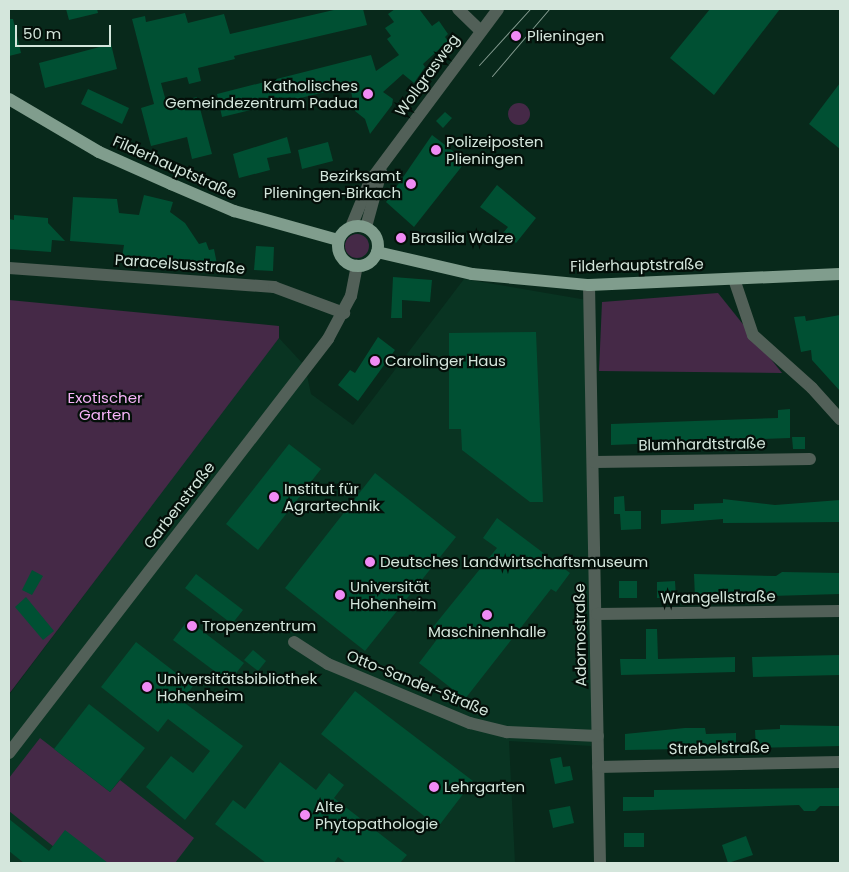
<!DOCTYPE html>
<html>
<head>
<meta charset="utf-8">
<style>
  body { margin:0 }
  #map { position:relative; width:849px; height:872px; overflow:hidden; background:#08291b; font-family:Poppins,sans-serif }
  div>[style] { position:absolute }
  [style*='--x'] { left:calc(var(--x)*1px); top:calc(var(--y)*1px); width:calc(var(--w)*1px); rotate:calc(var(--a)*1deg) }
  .built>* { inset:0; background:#093422 }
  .green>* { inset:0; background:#452947 }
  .round { border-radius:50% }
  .building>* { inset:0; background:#005033 }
  .minor>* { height:12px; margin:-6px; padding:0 6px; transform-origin:6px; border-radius:6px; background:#526058 }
  .major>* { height:12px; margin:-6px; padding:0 6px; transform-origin:6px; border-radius:6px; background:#809d8d }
  .major>.ring { margin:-6px; padding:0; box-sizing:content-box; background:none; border:12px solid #809d8d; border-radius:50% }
  .tram>* { height:1px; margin:-0.5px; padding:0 0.5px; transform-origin:0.5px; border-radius:0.5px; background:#859c91 }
  .dots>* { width:14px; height:14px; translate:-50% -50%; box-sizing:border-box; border:2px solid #040f09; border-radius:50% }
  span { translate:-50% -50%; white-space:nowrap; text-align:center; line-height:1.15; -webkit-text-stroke:4.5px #040f09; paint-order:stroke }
  .poi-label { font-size:15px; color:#d4e6dc }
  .left { translate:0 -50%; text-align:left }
  .right { translate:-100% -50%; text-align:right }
  .street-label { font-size:15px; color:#d4e6dc }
  .park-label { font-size:15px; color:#f6b4f8 }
  .frame { position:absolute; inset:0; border:10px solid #d4e6dc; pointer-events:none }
  .scale { position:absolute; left:15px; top:25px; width:96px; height:22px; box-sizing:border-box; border:2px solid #d4e6dc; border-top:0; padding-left:6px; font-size:15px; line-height:18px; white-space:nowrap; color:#d4e6dc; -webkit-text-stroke:4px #040f09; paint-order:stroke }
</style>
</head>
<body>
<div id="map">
  <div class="built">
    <i style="clip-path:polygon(464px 279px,587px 300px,597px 614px,591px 746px,509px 741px,515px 863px,9px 863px,9px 695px,250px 374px,279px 338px,305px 366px,311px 394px,353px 425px)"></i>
  </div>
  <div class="green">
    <i class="round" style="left:508px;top:103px;width:22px;height:22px"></i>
    <i class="round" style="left:345px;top:234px;width:24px;height:24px"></i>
    <i style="clip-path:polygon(718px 293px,782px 373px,599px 371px,602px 302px)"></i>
    <i style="clip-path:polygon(9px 300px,279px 326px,279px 338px,9px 694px)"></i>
    <i style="clip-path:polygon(40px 738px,110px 792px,120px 780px,194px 838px,175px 863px,74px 863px,9px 811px,9px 778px)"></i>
  </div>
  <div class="building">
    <i style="clip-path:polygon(66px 9px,97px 9px,98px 13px,69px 20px)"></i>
    <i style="clip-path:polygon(338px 9px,363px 9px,367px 25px,234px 56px,235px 59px,198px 68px,201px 81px,189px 84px,187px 77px,161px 83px,167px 105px,197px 97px,212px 154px,192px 159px,187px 137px,151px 146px,141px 108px,154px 104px,132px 19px,145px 16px,146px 22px,185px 13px,188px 23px,224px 14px,230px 34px)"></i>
    <i style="clip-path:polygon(395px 9px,419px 9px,432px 26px,439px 21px,448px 34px,445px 37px,448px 41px,423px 64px,425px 67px,414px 83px,403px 74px,383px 92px,393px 99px,392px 105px,370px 134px,365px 119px,355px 111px,350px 86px,222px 117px,217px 94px,371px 55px,376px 71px,399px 55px,387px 39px,391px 36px,385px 28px,394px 22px,388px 14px)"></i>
    <i style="clip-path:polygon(710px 9px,780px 9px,714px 95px,670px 58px)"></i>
    <i style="clip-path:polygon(9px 19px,13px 19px,21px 53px,9px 56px)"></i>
    <i style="clip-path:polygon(111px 44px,117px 69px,45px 88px,39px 63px)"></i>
    <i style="clip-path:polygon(840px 83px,840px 149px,809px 124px)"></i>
    <i style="clip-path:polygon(88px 89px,129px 108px,122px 124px,81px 104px)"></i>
    <i style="clip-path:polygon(445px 112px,452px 118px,443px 128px,436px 121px)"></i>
    <i style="clip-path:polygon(432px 135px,466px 161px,414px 227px,386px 202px)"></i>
    <i style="clip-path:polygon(287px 137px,291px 153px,267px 158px,270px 170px,239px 178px,233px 154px)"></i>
    <i style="clip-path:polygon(328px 142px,333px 161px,302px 169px,298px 150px)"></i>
    <i style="clip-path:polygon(497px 185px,536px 218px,516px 243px,503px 233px,508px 227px,480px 207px)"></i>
    <i style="clip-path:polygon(144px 195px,173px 202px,170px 212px,185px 223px,199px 244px,206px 242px,209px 250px,214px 249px,217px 264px,122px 257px,124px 245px,70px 241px,73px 197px,117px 199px,119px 213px,139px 215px)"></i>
    <i style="clip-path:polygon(14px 215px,48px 218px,48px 223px,65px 241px,52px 240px,51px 252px,9px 249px,9px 219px,14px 220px)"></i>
    <i style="clip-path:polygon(256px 246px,274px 247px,273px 271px,254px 270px)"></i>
    <i style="clip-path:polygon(393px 277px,432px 280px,430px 302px,402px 300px,402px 318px,391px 318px)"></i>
    <i style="clip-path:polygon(840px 315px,840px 391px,812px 360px,811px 350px,801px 352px,794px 317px,805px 316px,806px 321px)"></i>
    <i style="clip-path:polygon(536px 332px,543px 502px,530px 502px,462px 450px,461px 429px,449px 429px,449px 333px)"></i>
    <i style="clip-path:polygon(378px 337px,395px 350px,358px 401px,338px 385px,350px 370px,355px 373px)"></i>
    <i style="clip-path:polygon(790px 409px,790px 438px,611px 445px,611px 424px,778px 418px,778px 410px)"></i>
    <i style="clip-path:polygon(792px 437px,805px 437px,805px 449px,793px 449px)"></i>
    <i style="clip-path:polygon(289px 444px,321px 469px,258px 550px,226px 524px)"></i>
    <i style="clip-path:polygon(375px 473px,456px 537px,365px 651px,285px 588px)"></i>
    <i style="clip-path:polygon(624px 496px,625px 511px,641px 511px,641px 529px,621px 530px,620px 514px,614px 514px,614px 497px)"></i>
    <i style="clip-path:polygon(723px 499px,775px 505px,840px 500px,840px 522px,723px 523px,723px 519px,661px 524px,661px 510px,694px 510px,694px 504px,723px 503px)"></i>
    <i style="clip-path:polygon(497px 518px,570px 573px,556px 592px,551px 589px,465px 699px,419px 663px,441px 634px,433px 627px,497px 548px,483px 538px)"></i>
    <i style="clip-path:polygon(32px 570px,43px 576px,32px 595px,22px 590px)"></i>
    <i style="clip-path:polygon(782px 572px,840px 573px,840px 594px,695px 598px,694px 574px,776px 576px)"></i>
    <i style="clip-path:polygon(196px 574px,243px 610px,232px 624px,185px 588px)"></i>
    <i style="clip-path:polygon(619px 581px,637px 581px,637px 598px,619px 598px)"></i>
    <i style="clip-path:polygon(675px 581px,676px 598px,657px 598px,657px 582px)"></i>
    <i style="clip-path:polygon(26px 597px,54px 631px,43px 640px,15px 607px)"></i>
    <i style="clip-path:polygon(188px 620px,244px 663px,229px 682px,173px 640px)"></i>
    <i style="clip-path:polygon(646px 629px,657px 629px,658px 659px,735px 657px,735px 672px,621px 675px,620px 659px,646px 659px)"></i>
    <i style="clip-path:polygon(136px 642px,193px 686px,182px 701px,243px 746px,185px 820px,146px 787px,171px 756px,193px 773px,210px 751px,168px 719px,158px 732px,101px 687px)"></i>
    <i style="clip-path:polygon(253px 650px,266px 661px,258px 671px,244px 660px)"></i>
    <i style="clip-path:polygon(840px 655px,840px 675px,753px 677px,752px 657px)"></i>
    <i style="clip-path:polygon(355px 691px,473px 781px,438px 827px,321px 734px)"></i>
    <i style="clip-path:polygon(89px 704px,145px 748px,110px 792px,54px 749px)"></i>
    <i style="clip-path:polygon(780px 725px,840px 726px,840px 746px,756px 748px,755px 730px,780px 729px)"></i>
    <i style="clip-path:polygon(685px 728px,705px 728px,706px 734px,736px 733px,736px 748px,625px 750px,625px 734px)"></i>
    <i style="clip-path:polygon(561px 757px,563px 767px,570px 766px,573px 780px,555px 784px,550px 759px)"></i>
    <i style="clip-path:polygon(280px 762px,316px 790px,329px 773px,344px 785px,334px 798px,407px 855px,400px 863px,346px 863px,338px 857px,334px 863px,266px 863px,215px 824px,233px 800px,245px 809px)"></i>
    <i style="clip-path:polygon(840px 788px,840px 806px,820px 806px,815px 811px,804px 811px,799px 805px,623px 811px,623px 797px,654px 797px,654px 790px)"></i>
    <i style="clip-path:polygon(570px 806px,574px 823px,553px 828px,549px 810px)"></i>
    <i style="clip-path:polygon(9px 819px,49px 851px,65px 830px,108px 863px,24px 863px,9px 851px)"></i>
    <i style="clip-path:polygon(624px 833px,644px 833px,644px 847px,624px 847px)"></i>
    <i style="clip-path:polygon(746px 836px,753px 855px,728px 863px,722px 845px)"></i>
  </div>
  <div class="minor">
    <i style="--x:458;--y:9;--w:30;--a:44"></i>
    <i style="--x:351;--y:227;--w:50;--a:-67.6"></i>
    <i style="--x:370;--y:181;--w:214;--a:-53.3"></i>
    <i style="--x:366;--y:227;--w:57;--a:-74.7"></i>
    <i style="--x:9;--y:268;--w:266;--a:4.1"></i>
    <i style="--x:274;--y:287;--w:75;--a:20.4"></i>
    <i style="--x:734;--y:279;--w:59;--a:71.3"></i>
    <i style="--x:753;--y:335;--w:79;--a:41.9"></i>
    <i style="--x:812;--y:388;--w:42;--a:47.9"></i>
    <i style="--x:589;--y:285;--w:578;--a:88.91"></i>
    <i style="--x:594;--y:462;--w:216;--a:-0.8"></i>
    <i style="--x:597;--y:614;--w:243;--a:-0.7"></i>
    <i style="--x:294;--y:642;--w:40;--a:32.9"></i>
    <i style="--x:328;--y:664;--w:154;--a:22.6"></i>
    <i style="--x:470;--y:723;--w:38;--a:14"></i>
    <i style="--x:507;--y:732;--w:91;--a:2.5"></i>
    <i style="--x:9;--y:753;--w:523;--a:-52.38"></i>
    <i style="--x:328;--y:339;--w:49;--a:-61.9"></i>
    <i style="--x:351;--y:296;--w:31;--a:-79"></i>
    <i style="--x:598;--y:767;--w:242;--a:-1.2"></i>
  </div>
  <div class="major">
    <i style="--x:9;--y:99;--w:104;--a:30.5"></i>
    <i style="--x:99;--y:152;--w:79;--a:24"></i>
    <i style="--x:171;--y:184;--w:69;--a:23.2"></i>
    <i style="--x:234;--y:211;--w:108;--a:15.6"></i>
    <i class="ring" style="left:338px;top:226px;width:28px;height:28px"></i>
    <i style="--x:377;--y:252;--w:98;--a:13"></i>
    <i style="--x:472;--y:274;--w:118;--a:5.4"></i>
    <i style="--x:589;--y:285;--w:251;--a:-2.5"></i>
  </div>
  <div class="tram">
    <i style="--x:479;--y:65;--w:76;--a:-47.7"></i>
    <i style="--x:492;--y:76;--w:88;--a:-49.6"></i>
  </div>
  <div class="dots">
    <i style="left:516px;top:36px;background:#f08bf5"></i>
    <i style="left:368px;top:94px;background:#f08bf5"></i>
    <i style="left:436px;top:150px;background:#f08bf5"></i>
    <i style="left:411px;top:184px;background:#f08bf5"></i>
    <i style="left:401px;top:238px;background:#f08bf5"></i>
    <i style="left:375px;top:361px;background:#f08bf5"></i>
    <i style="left:274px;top:497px;background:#f08bf5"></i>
    <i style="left:370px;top:562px;background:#f08bf5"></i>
    <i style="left:340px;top:595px;background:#f08bf5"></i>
    <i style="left:487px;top:615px;background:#f08bf5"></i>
    <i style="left:192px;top:626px;background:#f08bf5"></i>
    <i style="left:147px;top:687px;background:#f08bf5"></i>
    <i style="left:434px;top:787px;background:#f08bf5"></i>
    <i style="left:305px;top:815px;background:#f08bf5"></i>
  </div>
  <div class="poi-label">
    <span class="left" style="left:527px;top:36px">Plieningen</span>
    <span class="right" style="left:358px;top:94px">Katholisches<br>Gemeindezentrum Padua</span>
    <span class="left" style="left:446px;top:150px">Polizeiposten<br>Plieningen</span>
    <span class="right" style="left:401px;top:184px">Bezirksamt<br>Plieningen‐Birkach</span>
    <span class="left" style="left:411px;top:238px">Brasilia Walze</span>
    <span class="left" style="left:385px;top:361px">Carolinger Haus</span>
    <span class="left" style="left:284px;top:497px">Institut für<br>Agrartechnik</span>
    <span class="left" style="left:380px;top:562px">Deutsches Landwirtschaftsmuseum</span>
    <span class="left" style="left:350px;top:595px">Universität<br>Hohenheim</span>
    <span class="left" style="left:202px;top:626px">Tropenzentrum</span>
    <span style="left:487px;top:632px">Maschinenhalle</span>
    <span class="left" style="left:157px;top:687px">Universitätsbibliothek<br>Hohenheim</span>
    <span class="left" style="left:444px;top:787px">Lehrgarten</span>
    <span class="left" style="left:315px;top:815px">Alte<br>Phytopathologie</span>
  </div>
  <div class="street-label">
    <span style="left:427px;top:75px;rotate:-54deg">Wollgrasweg</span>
    <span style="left:175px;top:167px;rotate:24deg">Filderhauptstraße</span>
    <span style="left:180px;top:264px;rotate:4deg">Paracelsusstraße</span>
    <span style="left:637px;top:265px;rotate:-1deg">Filderhauptstraße</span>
    <span style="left:702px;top:444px;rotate:-1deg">Blumhardtstraße</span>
    <span style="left:179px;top:505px;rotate:-52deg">Garbenstraße</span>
    <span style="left:718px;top:597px;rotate:-1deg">Wrangellstraße</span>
    <span style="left:580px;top:635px;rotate:-91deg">Adornostraße</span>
    <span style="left:418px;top:683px;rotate:22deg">Otto-Sander-Straße</span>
    <span style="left:719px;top:748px;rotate:-1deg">Strebelstraße</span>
  </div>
  <div class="park-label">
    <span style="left:105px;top:406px">Exotischer<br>Garten</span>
  </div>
  <div class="frame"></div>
  <div class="scale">50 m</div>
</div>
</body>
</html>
